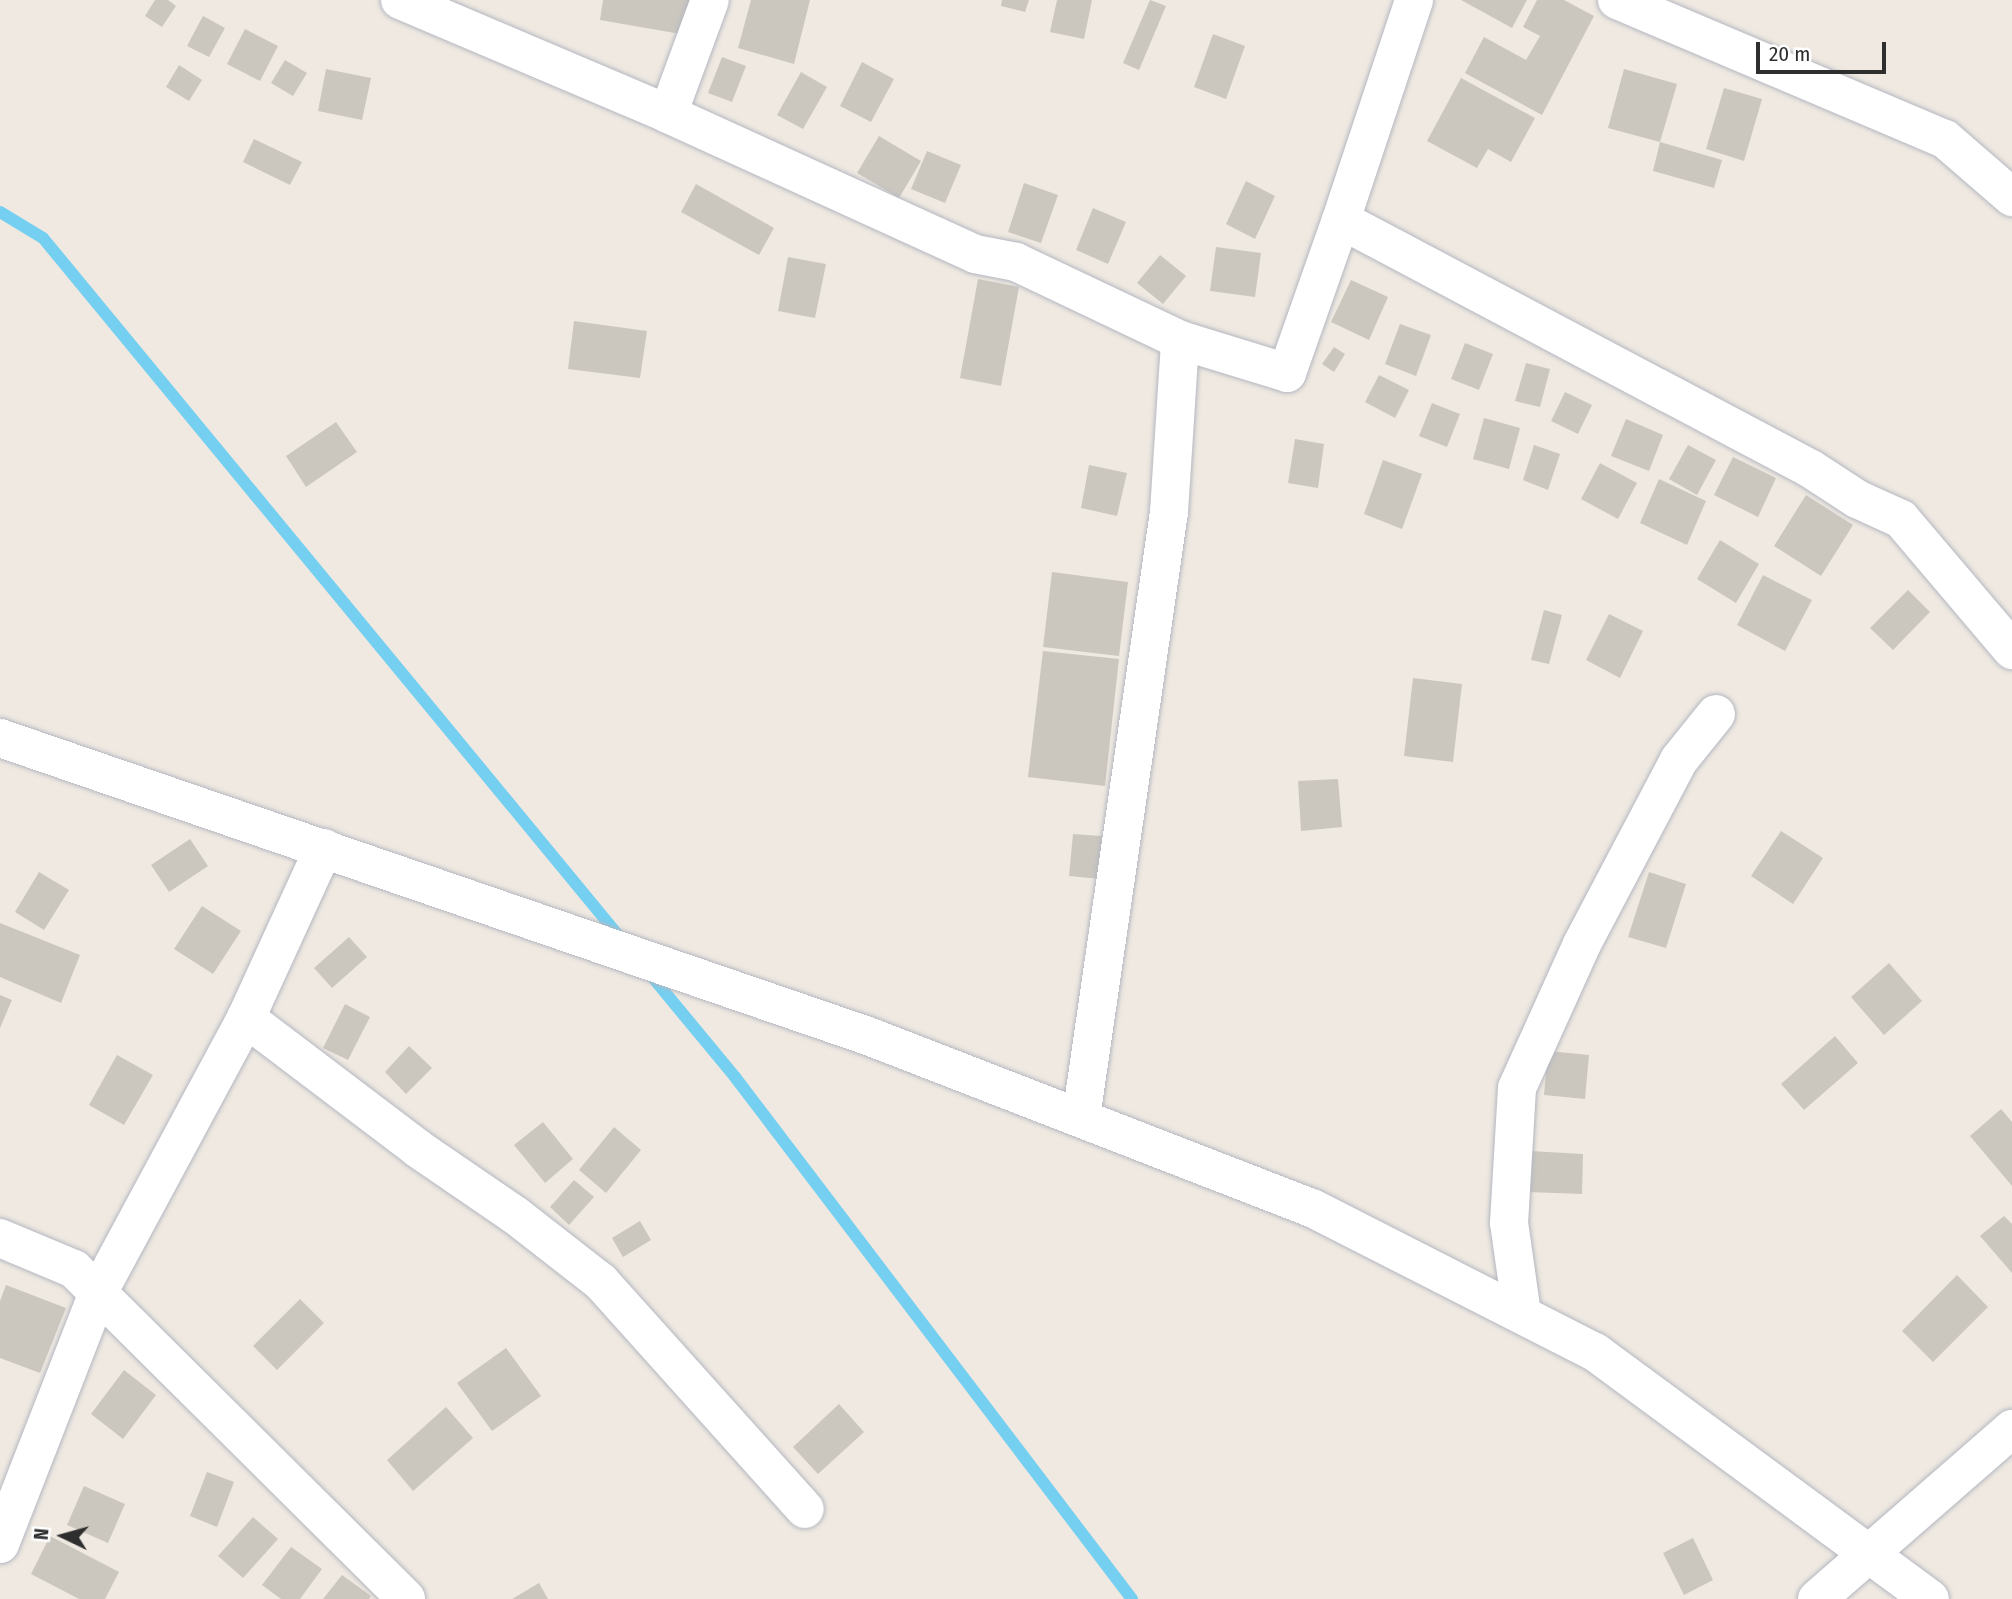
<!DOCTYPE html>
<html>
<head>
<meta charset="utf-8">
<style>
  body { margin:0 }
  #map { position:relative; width:2012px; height:1599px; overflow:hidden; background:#efe9e1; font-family:"Fira Sans Condensed",sans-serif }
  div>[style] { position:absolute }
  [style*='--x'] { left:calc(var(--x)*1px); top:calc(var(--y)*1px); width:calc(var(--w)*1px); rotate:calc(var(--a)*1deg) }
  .stream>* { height:12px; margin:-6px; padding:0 6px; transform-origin:6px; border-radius:6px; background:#75cff0 }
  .building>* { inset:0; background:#cbc7bf }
  .roads { filter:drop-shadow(0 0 2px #b4b7c1) drop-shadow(0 0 2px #b4b7c1) }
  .minor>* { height:38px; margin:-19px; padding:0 19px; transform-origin:19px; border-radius:19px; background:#fff }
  span { translate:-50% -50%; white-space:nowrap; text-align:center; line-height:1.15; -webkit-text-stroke:5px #fff; paint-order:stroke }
  .north { position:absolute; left:28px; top:1501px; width:70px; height:70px; -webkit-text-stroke:5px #fff; paint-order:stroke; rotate:275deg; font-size:19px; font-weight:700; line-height:28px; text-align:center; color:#2e2e2e }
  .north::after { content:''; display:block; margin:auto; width:24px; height:32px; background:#2e2e2e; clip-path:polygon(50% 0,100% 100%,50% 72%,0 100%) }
  .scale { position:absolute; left:1756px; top:42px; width:130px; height:32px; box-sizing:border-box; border:4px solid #2e2e2e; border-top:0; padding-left:9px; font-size:21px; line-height:24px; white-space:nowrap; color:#2e2e2e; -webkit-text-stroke:5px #fff; paint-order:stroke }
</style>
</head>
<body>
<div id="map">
  <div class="stream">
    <i style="--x:0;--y:212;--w:50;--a:31.2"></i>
    <i style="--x:43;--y:238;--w:910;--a:50.48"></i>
    <i style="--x:649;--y:973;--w:135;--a:50.4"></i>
    <i style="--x:735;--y:1077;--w:656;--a:52.75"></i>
  </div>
  <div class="building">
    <i style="clip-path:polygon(155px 0,168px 0,176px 6px,162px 27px,145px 16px)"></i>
    <i style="clip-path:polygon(603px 0,704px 0,698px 37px,600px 20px)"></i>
    <i style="clip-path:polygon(751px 0,810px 0,794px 64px,738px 48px)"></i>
    <i style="clip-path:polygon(1002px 0,1029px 0,1025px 12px,1001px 6px)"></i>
    <i style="clip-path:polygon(1057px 0,1092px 0,1084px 39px,1050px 32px)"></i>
    <i style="clip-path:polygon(1150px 0,1166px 6px,1139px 70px,1123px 63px)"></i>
    <i style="clip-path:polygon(1461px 0,1527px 0,1512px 28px)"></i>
    <i style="clip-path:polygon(1537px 0,1564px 0,1594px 16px,1542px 115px,1465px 73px,1484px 37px,1526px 60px,1540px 36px,1523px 27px)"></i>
    <i style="clip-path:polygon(203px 16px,225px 28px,209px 57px,187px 46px)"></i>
    <i style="clip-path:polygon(245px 29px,278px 46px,260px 81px,227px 64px)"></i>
    <i style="clip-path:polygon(1213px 34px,1245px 46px,1226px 99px,1194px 87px)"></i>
    <i style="clip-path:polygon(722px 57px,746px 66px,732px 102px,708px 93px)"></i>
    <i style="clip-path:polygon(285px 60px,307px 73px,293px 96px,271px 83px)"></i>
    <i style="clip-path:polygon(862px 62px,894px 79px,871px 122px,840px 106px)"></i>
    <i style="clip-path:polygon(179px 65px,202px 80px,189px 101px,166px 87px)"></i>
    <i style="clip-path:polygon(326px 69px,371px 78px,362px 120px,318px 111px)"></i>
    <i style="clip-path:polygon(1624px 69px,1677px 84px,1660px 142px,1608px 128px)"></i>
    <i style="clip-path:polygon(801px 72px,827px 87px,803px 129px,777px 115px)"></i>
    <i style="clip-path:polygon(1461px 78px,1535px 118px,1511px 162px,1488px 149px,1477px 168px,1427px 141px)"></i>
    <i style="clip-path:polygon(1724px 88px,1762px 99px,1744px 161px,1706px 149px)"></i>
    <i style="clip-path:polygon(879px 136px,921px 161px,899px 198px,857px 173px)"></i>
    <i style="clip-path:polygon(254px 139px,302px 162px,290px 185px,243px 162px)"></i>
    <i style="clip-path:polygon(1660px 142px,1722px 160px,1714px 188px,1653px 171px)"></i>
    <i style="clip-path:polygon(927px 151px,961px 165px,945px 203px,911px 189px)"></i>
    <i style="clip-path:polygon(1246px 181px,1275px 196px,1255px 239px,1226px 224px)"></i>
    <i style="clip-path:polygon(1024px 183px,1058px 195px,1041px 243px,1008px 232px)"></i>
    <i style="clip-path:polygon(696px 184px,774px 228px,759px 255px,681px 212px)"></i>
    <i style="clip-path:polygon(1093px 208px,1126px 222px,1108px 264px,1076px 250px)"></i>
    <i style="clip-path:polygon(1216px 247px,1261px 253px,1255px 297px,1210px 291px)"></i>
    <i style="clip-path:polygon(1160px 255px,1186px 276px,1163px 304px,1137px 283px)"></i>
    <i style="clip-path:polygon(788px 257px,826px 264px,815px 318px,778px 311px)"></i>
    <i style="clip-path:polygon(978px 279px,1019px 287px,1001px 386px,960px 378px)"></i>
    <i style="clip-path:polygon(1351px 280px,1388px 297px,1369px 340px,1331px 322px)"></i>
    <i style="clip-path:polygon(574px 321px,647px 331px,640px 378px,568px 369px)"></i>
    <i style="clip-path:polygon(1400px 324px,1431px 335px,1416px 376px,1385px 364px)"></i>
    <i style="clip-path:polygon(1465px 343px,1493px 354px,1479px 390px,1451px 379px)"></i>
    <i style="clip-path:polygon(1334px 347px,1345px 354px,1334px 372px,1322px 364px)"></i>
    <i style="clip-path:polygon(1526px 363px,1550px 369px,1540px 407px,1515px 401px)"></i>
    <i style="clip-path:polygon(1379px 375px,1409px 390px,1395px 418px,1365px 402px)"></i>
    <i style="clip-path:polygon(1565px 392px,1592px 405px,1578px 434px,1551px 421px)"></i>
    <i style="clip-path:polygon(1432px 403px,1460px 414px,1447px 447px,1419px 436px)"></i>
    <i style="clip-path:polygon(1484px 418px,1520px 428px,1509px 469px,1473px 459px)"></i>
    <i style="clip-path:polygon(1626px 419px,1663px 435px,1649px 471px,1611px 456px)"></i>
    <i style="clip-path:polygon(336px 422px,357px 452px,306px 487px,286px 456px)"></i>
    <i style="clip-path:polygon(1295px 439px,1324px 444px,1318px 488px,1288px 483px)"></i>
    <i style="clip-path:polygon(1534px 445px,1560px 454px,1548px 490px,1523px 480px)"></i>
    <i style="clip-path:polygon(1688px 445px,1716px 460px,1697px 495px,1669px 479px)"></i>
    <i style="clip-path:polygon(1733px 457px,1776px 478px,1758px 517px,1714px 495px)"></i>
    <i style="clip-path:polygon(1383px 460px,1422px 474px,1402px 529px,1364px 514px)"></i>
    <i style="clip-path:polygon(1600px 463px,1637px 483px,1618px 519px,1581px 499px)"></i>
    <i style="clip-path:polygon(1089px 465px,1127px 473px,1117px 516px,1081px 508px)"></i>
    <i style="clip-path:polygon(1659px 479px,1706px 501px,1687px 545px,1640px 523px)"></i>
    <i style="clip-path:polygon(1806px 495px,1853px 525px,1821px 576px,1774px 546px)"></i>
    <i style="clip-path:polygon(1720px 540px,1759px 564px,1736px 603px,1697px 579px)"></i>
    <i style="clip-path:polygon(1052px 572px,1128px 582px,1119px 656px,1043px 647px)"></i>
    <i style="clip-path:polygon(1763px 575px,1812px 600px,1785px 651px,1737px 625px)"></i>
    <i style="clip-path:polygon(1908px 590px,1930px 612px,1893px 650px,1870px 628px)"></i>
    <i style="clip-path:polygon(1544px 610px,1562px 615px,1549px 664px,1531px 660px)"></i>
    <i style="clip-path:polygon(1609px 614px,1643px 631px,1620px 678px,1586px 660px)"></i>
    <i style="clip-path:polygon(1043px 651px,1119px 659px,1105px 786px,1028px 777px)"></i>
    <i style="clip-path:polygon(1413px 678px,1462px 684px,1453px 762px,1404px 756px)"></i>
    <i style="clip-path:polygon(1338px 779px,1342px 827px,1301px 831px,1298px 781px)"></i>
    <i style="clip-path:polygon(1781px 831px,1823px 858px,1793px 904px,1751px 876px)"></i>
    <i style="clip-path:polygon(1073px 834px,1115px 837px,1111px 880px,1069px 876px)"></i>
    <i style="clip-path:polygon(190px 839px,208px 866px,169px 892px,151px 865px)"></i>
    <i style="clip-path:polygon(39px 872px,69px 890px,44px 930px,15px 912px)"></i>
    <i style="clip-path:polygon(1649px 872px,1686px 884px,1666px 948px,1628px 937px)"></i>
    <i style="clip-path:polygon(202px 906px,241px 931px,213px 974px,174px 949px)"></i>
    <i style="clip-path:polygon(0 923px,80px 955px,61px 1003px,0 977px)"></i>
    <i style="clip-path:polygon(349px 937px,367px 957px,332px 988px,314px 968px)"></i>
    <i style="clip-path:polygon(1889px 963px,1922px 1001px,1884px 1035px,1851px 997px)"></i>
    <i style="clip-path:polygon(0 995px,12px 1000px,0 1028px)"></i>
    <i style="clip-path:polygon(345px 1004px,370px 1017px,348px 1060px,323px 1048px)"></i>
    <i style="clip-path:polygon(1835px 1036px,1858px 1063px,1804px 1110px,1781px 1084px)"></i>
    <i style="clip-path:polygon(409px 1046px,432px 1068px,406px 1094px,385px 1072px)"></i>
    <i style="clip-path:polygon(1548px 1051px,1589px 1055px,1585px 1099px,1544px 1095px)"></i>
    <i style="clip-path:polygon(117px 1055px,153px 1075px,124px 1125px,89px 1105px)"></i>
    <i style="clip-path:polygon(2001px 1109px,2012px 1122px,2012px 1186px,1970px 1136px)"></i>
    <i style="clip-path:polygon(543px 1122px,573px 1159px,545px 1183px,514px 1145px)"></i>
    <i style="clip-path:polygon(614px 1127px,641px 1150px,606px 1193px,579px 1170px)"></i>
    <i style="clip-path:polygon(1530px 1151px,1583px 1154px,1582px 1194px,1528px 1192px)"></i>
    <i style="clip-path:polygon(574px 1180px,594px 1197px,569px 1225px,550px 1207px)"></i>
    <i style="clip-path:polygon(2004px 1216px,2012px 1224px,2012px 1273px,1980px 1236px)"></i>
    <i style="clip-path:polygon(640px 1221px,651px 1240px,623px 1257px,612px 1238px)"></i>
    <i style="clip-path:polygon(1957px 1275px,1988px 1307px,1933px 1362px,1902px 1331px)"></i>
    <i style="clip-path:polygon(6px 1285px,66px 1308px,40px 1373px,0 1358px,0 1301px)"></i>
    <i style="clip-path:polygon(300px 1299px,324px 1323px,277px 1370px,253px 1346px)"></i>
    <i style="clip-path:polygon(506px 1348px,541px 1396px,492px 1431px,457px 1383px)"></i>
    <i style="clip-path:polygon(124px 1370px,156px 1395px,123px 1439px,91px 1414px)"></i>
    <i style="clip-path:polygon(839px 1404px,864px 1432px,818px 1474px,793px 1447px)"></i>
    <i style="clip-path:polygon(446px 1407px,473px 1438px,413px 1491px,387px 1460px)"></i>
    <i style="clip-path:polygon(207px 1472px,234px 1482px,217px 1527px,190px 1516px)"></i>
    <i style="clip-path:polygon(84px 1486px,125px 1504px,108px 1543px,67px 1525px)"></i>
    <i style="clip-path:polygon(253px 1517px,278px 1539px,243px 1578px,218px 1556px)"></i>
    <i style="clip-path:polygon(50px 1536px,119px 1572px,105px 1599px,79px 1599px,31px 1574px)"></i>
    <i style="clip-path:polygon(1693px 1538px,1713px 1580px,1684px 1595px,1663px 1553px)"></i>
    <i style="clip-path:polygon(291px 1547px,322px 1569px,300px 1599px,281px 1599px,262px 1585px)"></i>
    <i style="clip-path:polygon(342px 1575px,371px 1596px,369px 1599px,323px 1599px)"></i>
    <i style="clip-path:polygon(539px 1583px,548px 1599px,512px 1599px)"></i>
  </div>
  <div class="roads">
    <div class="minor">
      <i style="--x:400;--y:0;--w:291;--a:23"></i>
      <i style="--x:668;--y:114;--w:337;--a:24.5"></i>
      <i style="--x:975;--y:254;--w:42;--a:11"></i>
      <i style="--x:1016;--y:262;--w:182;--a:25.4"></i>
      <i style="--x:1180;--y:340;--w:112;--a:17.1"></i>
      <i style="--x:1287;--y:373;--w:162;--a:-70.6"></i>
      <i style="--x:1341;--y:220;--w:532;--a:27.91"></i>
      <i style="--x:1811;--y:469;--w:55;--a:33.1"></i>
      <i style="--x:1857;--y:499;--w:48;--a:24.4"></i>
      <i style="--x:1901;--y:519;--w:172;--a:49.7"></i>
      <i style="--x:1617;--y:0;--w:356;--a:23"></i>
      <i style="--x:1945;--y:139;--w:89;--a:40.9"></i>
      <i style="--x:668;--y:114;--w:121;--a:-69.8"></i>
      <i style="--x:1341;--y:220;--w:232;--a:-71.6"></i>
      <i style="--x:0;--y:738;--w:918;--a:18.95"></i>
      <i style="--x:868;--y:1036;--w:476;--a:21.2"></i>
      <i style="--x:1312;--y:1208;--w:318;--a:27"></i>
      <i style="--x:1595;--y:1352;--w:416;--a:36.4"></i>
      <i style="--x:246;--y:1018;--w:215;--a:37.2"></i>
      <i style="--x:417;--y:1148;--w:119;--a:34.4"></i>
      <i style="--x:515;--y:1215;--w:109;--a:37.9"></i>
      <i style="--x:601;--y:1282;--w:305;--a:48.1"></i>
      <i style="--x:1081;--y:1118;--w:612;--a:-81.74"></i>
      <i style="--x:1169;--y:512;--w:172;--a:-86.3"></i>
      <i style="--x:0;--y:1238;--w:80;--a:22.7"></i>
      <i style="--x:74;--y:1269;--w:468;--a:44.8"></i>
      <i style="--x:1522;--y:1314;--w:92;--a:-98.1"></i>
      <i style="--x:1509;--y:1223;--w:135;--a:-86.6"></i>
      <i style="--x:1517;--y:1088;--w:158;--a:-65.7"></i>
      <i style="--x:1582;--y:944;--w:208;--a:-62.2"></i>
      <i style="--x:1679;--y:760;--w:59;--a:-51.2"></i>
      <i style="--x:0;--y:1544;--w:269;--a:-68.7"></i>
      <i style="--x:98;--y:1293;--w:312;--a:-61.7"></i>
      <i style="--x:246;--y:1018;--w:187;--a:-65.4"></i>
      <i style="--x:1817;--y:1599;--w:259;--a:-41.1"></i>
    </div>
  </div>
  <div class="north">N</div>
  <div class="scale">20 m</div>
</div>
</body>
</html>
